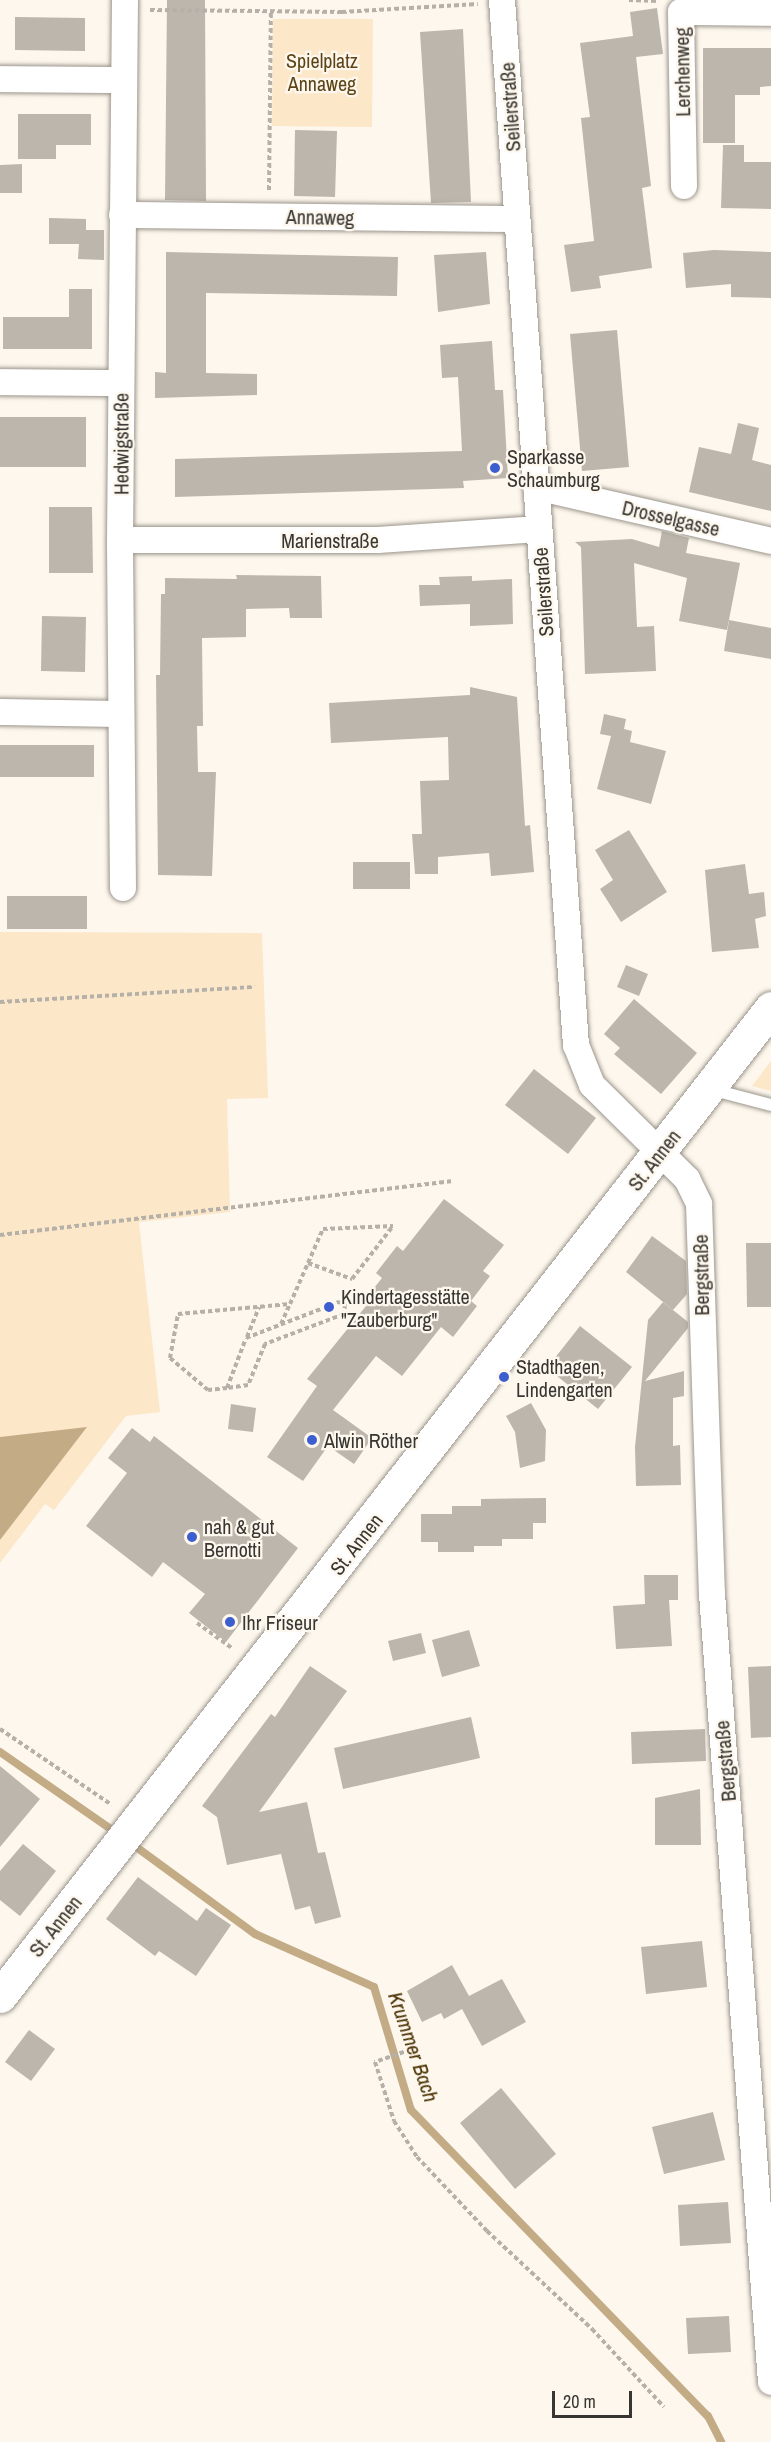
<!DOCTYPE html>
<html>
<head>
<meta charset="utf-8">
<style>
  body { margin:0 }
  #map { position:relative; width:771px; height:2442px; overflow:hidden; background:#fdf7ed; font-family:"Archivo Narrow",sans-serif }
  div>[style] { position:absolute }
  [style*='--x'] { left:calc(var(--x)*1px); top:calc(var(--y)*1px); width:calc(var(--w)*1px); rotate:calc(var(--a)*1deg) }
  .green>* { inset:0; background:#fce7c8 }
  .water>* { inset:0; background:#c3ab86 }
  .stream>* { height:8px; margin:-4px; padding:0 4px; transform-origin:4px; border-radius:4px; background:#c3ab86 }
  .building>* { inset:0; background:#bcb6ad }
  .path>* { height:4px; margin-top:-2px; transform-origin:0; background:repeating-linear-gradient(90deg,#b5b0a8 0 4.5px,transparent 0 7.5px) }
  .roads { filter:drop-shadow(0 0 2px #9b958c) drop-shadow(0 0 2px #9b958c) }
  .lane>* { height:12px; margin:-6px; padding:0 6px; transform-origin:6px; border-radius:6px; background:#fff }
  .street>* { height:26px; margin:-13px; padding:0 13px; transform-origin:13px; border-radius:13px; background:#fff }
  .secondary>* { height:33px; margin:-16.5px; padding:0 16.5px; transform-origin:16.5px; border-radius:16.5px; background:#fff }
  .dots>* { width:16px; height:16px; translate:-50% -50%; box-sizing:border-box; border:3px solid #fdf7ed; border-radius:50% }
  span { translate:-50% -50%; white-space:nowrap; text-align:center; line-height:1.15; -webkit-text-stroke:4.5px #fdf7ed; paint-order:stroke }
  .park-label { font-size:20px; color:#5d4417 }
  .street-label { font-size:20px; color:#383632 }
  .poi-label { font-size:20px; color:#383632 }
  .left { translate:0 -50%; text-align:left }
  .water-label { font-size:21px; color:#493000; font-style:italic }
  .scale { position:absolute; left:552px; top:2391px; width:80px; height:27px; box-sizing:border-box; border:3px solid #383632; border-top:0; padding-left:8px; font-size:18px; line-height:21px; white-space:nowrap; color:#383632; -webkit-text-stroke:4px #fdf7ed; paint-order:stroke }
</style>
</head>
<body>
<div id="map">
  <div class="green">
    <i style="clip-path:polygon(273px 19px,373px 19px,372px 127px,272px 126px)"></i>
    <i style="clip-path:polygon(0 932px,262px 933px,268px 1098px,227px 1099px,230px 1212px,139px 1222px,160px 1412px,126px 1416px,54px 1510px,45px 1504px,0 1563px)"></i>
    <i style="clip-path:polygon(771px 1061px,771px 1091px,752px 1086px)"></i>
  </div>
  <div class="water">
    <i style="clip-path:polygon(87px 1427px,0 1540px,0 1437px)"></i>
  </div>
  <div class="stream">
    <i style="--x:0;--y:1752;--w:144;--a:34.8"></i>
    <i style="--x:128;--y:1841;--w:157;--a:36.2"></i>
    <i style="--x:255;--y:1934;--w:130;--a:24"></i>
    <i style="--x:374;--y:1987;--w:128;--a:73.3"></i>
    <i style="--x:411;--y:2110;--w:426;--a:45.9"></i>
    <i style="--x:708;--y:2416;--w:29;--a:63"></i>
  </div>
  <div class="building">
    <i style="clip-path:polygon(167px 0,205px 0,206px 201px,165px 200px)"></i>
    <i style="clip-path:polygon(657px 8px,663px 54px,636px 57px,651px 186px,642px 188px,652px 268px,599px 276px,601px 288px,571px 292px,564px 245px,594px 241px,581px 118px,590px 117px,580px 43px,633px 36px,630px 12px)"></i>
    <i style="clip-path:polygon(15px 17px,85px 18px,85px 51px,15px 50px)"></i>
    <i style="clip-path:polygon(463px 29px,471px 202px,431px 203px,420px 32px)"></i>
    <i style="clip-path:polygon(703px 48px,771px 48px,771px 86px,760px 87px,760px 95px,735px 95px,735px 143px,703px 143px)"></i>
    <i style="clip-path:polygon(18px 114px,91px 114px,91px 145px,56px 145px,56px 159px,18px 159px)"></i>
    <i style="clip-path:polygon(295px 130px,337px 131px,335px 197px,294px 196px)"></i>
    <i style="clip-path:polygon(723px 145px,744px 145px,744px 162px,771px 162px,771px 209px,721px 208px)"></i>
    <i style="clip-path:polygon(22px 164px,22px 193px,0 193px,0 165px)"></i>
    <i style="clip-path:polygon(49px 218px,86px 219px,86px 230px,104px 230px,104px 260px,78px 259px,79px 244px,49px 244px)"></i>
    <i style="clip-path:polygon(714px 250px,771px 252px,771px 298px,731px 297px,731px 284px,686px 288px,683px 253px)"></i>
    <i style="clip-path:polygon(166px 252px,398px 257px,397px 296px,206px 293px,206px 373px,257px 374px,257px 395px,155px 398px,155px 372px,166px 373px)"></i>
    <i style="clip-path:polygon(486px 252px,490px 304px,438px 312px,434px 255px)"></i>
    <i style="clip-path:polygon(69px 289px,92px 289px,92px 349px,3px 349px,3px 317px,69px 317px)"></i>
    <i style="clip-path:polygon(617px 330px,629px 467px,582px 471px,570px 334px)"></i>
    <i style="clip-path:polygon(492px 341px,495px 390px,503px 390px,508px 478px,463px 481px,464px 488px,175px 497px,175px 459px,462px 451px,458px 377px,442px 378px,440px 345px)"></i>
    <i style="clip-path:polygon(0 417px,86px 417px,86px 467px,0 467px)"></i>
    <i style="clip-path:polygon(738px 423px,759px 428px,752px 460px,771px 465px,771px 511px,689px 492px,699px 447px,731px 454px)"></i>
    <i style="clip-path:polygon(49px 507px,92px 507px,93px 573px,49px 573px)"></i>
    <i style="clip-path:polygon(662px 531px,689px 538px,686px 553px,740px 563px,727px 630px,679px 621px,687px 578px,634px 563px,637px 627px,654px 626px,656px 671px,585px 674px,581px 547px,575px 542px,632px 539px,659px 547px)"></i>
    <i style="clip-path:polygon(236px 575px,321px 576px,322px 618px,290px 618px,289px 608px,246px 609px,246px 637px,202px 638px,203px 726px,197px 726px,198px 772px,216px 772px,212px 876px,158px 875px,156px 675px,160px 675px,161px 594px,165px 594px,165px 578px,237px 579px)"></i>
    <i style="clip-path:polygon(472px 576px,472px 581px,512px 579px,513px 624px,470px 626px,470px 604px,420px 606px,419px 585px,440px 585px,439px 577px)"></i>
    <i style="clip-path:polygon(42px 616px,86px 617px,85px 672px,41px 671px)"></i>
    <i style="clip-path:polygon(729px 620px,771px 628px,771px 659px,724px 651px)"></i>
    <i style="clip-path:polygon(470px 687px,517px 697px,525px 826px,530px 825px,534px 872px,491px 876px,489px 853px,438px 857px,438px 874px,415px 874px,412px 834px,422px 834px,420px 781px,449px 780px,448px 737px,331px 743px,329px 703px,470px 695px)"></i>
    <i style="clip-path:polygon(604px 714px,626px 719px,624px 729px,632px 731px,630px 742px,666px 751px,651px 804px,597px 789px,611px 736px,600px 734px)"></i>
    <i style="clip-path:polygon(0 745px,94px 745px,94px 777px,0 777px)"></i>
    <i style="clip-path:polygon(629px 830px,667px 892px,621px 922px,600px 889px,613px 880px,595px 850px)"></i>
    <i style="clip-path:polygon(353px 862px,410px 862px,410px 889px,353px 889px)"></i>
    <i style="clip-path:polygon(745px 864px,749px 894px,764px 892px,766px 916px,755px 919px,759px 948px,712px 952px,705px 870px)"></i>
    <i style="clip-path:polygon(7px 896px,87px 896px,87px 929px,7px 929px)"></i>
    <i style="clip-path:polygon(626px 965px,648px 974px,639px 996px,617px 987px)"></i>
    <i style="clip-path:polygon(634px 999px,697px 1053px,661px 1094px,614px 1054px,620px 1048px,604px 1034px)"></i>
    <i style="clip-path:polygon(534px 1069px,596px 1118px,568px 1154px,505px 1105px)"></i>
    <i style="clip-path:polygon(444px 1199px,504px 1245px,483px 1271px,490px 1276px,471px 1301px,477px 1306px,453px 1337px,441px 1327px,402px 1376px,376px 1356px,333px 1410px,372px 1438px,354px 1464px,328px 1446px,303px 1481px,267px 1457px,317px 1386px,307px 1379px,366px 1306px,362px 1303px,382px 1278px,376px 1273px,397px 1246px,403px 1251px)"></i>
    <i style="clip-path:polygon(652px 1236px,686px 1261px,687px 1294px,673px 1310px,626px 1272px)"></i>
    <i style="clip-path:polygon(746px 1243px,771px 1243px,771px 1307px,747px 1307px)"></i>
    <i style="clip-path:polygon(663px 1302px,688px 1322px,688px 1328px,645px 1381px,684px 1371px,684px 1396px,673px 1398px,673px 1446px,680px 1445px,681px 1485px,636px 1486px,635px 1447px,648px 1320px)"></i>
    <i style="clip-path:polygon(580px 1326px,632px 1367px,598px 1409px,547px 1368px)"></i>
    <i style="clip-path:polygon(531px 1403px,546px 1430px,545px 1461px,520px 1468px,515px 1432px,506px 1416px)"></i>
    <i style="clip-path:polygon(231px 1404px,256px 1408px,253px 1432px,228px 1429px)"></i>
    <i style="clip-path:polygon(132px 1428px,150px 1442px,154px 1436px,298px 1548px,226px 1642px,189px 1613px,205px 1594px,163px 1562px,152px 1577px,86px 1526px,127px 1473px,108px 1458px)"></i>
    <i style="clip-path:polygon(546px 1498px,546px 1523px,533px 1523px,533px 1539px,502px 1539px,502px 1546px,474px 1546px,474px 1552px,438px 1552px,438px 1542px,421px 1542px,421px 1514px,452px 1514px,452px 1506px,481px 1506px,481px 1499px)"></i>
    <i style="clip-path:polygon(644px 1575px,678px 1575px,678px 1600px,669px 1600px,672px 1646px,616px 1649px,613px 1606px,645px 1604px)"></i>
    <i style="clip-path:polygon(469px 1630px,480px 1666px,442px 1677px,432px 1640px)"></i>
    <i style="clip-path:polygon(421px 1633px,426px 1653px,393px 1661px,388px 1641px)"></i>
    <i style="clip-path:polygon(310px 1666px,347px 1691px,259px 1812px,307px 1802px,318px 1853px,325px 1852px,341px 1917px,315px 1924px,310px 1906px,295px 1910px,281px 1854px,227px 1865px,217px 1817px,202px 1806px,271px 1714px,275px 1717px)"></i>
    <i style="clip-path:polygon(771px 1666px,771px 1737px,751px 1738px,748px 1667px)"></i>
    <i style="clip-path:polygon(471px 1717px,480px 1758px,343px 1789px,334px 1748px)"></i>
    <i style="clip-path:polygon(705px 1729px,706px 1761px,632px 1764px,631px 1732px)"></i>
    <i style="clip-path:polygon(0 1766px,40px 1799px,0 1847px)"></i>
    <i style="clip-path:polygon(700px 1789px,701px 1845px,655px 1845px,655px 1798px)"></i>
    <i style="clip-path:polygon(23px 1844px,56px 1871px,20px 1916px,0 1900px,0 1871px)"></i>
    <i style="clip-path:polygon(138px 1877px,197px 1921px,206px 1908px,231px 1925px,196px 1976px,159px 1951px,155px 1956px,106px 1919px)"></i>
    <i style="clip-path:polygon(702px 1941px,707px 1987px,646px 1994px,641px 1947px)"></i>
    <i style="clip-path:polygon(452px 1965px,469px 1996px,502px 1979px,526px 2022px,482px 2046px,462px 2009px,444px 2019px,441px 2013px,422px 2022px,407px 1991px)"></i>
    <i style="clip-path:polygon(29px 2030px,55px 2049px,31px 2081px,5px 2062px)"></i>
    <i style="clip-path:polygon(501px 2088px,556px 2154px,515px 2189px,460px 2123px)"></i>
    <i style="clip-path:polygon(713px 2112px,725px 2160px,664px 2174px,652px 2127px)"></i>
    <i style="clip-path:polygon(728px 2202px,731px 2243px,680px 2246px,678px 2205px)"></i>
    <i style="clip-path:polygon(729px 2316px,731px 2352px,688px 2354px,686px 2318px)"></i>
  </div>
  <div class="path">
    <i style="--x:629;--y:0;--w:30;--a:2"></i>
    <i style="--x:150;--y:10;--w:192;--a:0.6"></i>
    <i style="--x:342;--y:12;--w:136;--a:-3.4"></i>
    <i style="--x:269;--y:190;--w:179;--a:-89.4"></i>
    <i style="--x:0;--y:1002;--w:255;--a:-3.4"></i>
    <i style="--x:0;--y:1235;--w:456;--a:-6.8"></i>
    <i style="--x:308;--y:1263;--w:47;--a:20"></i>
    <i style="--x:352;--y:1279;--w:67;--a:-52.3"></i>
    <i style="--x:281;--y:1324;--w:22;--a:-66"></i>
    <i style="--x:247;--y:1337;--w:32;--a:-68"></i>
    <i style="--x:227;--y:1388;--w:53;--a:-69.2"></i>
    <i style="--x:246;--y:1338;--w:100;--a:-21.2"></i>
    <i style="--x:339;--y:1302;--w:6;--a:18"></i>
    <i style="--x:345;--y:1304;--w:10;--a:96"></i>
    <i style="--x:344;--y:1314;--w:85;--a:159.2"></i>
    <i style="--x:265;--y:1344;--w:44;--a:112.5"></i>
    <i style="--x:248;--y:1385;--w:21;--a:172"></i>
    <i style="--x:227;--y:1388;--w:19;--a:174"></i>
    <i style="--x:208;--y:1390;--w:50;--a:-139.9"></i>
    <i style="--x:170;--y:1358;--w:45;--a:-79.7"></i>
    <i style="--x:178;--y:1314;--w:112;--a:-5.1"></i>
    <i style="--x:290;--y:1304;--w:82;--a:-66.3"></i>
    <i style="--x:323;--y:1229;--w:70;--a:-2.5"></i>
    <i style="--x:197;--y:1623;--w:44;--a:35.8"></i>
    <i style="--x:0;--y:1729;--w:135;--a:34.2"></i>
    <i style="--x:418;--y:2047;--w:46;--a:160.8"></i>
    <i style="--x:375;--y:2062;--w:62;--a:72.1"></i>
    <i style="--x:394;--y:2121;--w:43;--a:57.4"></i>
    <i style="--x:417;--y:2157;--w:102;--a:46.6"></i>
    <i style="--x:487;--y:2231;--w:144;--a:43"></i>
    <i style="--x:592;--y:2329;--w:106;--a:47.3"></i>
  </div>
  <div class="roads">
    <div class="lane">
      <i style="--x:710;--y:1089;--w:63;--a:14.7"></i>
    </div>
    <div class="street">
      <i style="--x:502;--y:0;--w:1048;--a:85.95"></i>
      <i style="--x:576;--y:1045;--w:43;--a:68.2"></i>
      <i style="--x:592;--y:1085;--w:134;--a:44.7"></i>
      <i style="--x:687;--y:1179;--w:28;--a:64"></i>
      <i style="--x:699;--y:1204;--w:390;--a:88.1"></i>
      <i style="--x:712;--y:1594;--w:790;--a:85.72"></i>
      <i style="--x:0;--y:79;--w:124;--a:0.5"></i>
      <i style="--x:684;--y:186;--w:174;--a:-91"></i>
      <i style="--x:681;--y:12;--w:90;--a:0.6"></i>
      <i style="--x:122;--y:215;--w:395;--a:0.6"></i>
      <i style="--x:0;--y:382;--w:121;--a:0.5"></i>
      <i style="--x:536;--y:487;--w:241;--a:12.9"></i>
      <i style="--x:120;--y:540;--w:258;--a:0"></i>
      <i style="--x:378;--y:540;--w:161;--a:-3.9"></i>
      <i style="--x:0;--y:712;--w:120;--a:1"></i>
      <i style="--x:123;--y:888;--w:348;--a:-90.5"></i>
      <i style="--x:120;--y:540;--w:540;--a:-89.47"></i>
    </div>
    <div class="secondary">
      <i style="--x:0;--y:1996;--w:1253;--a:-52.03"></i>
    </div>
  </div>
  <div class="dots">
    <i style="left:495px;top:468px;background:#3c5ecf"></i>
    <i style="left:329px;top:1307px;background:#3c5ecf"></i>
    <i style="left:504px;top:1377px;background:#3c5ecf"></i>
    <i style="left:312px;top:1440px;background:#3c5ecf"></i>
    <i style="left:192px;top:1537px;background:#3c5ecf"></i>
    <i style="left:230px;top:1622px;background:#3c5ecf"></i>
  </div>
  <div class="park-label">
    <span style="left:322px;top:72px">Spielplatz<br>Annaweg</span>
  </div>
  <div class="street-label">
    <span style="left:682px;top:72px;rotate:-91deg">Lerchenweg</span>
    <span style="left:510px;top:107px;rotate:-94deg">Seilerstraße</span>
    <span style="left:320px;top:217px;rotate:1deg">Annaweg</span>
    <span style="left:121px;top:444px;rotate:-90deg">Hedwigstraße</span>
    <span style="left:671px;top:518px;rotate:13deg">Drosselgasse</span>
    <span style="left:330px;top:540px">Marienstraße</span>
    <span style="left:543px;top:592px;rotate:-94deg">Seilerstraße</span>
    <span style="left:654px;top:1160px;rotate:-52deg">St. Annen</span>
    <span style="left:701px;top:1275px;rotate:-91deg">Bergstraße</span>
    <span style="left:356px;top:1544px;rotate:-52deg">St. Annen</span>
    <span style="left:725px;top:1761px;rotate:-95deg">Bergstraße</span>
    <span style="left:55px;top:1926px;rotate:-52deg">St. Annen</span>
  </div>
  <div class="poi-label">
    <span class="left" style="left:507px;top:468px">Sparkasse<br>Schaumburg</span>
    <span class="left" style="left:341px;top:1308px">Kindertagesstätte<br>"Zauberburg"</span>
    <span class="left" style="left:516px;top:1378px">Stadthagen,<br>Lindengarten</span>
    <span class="left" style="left:324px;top:1440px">Alwin Röther</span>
    <span class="left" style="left:204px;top:1538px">nah &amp; gut<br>Bernotti</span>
    <span class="left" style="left:242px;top:1622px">Ihr Friseur</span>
  </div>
  <div class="water-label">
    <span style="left:413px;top:2047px;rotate:71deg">Krummer Bach</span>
  </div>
  <div class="scale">20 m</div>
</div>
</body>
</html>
